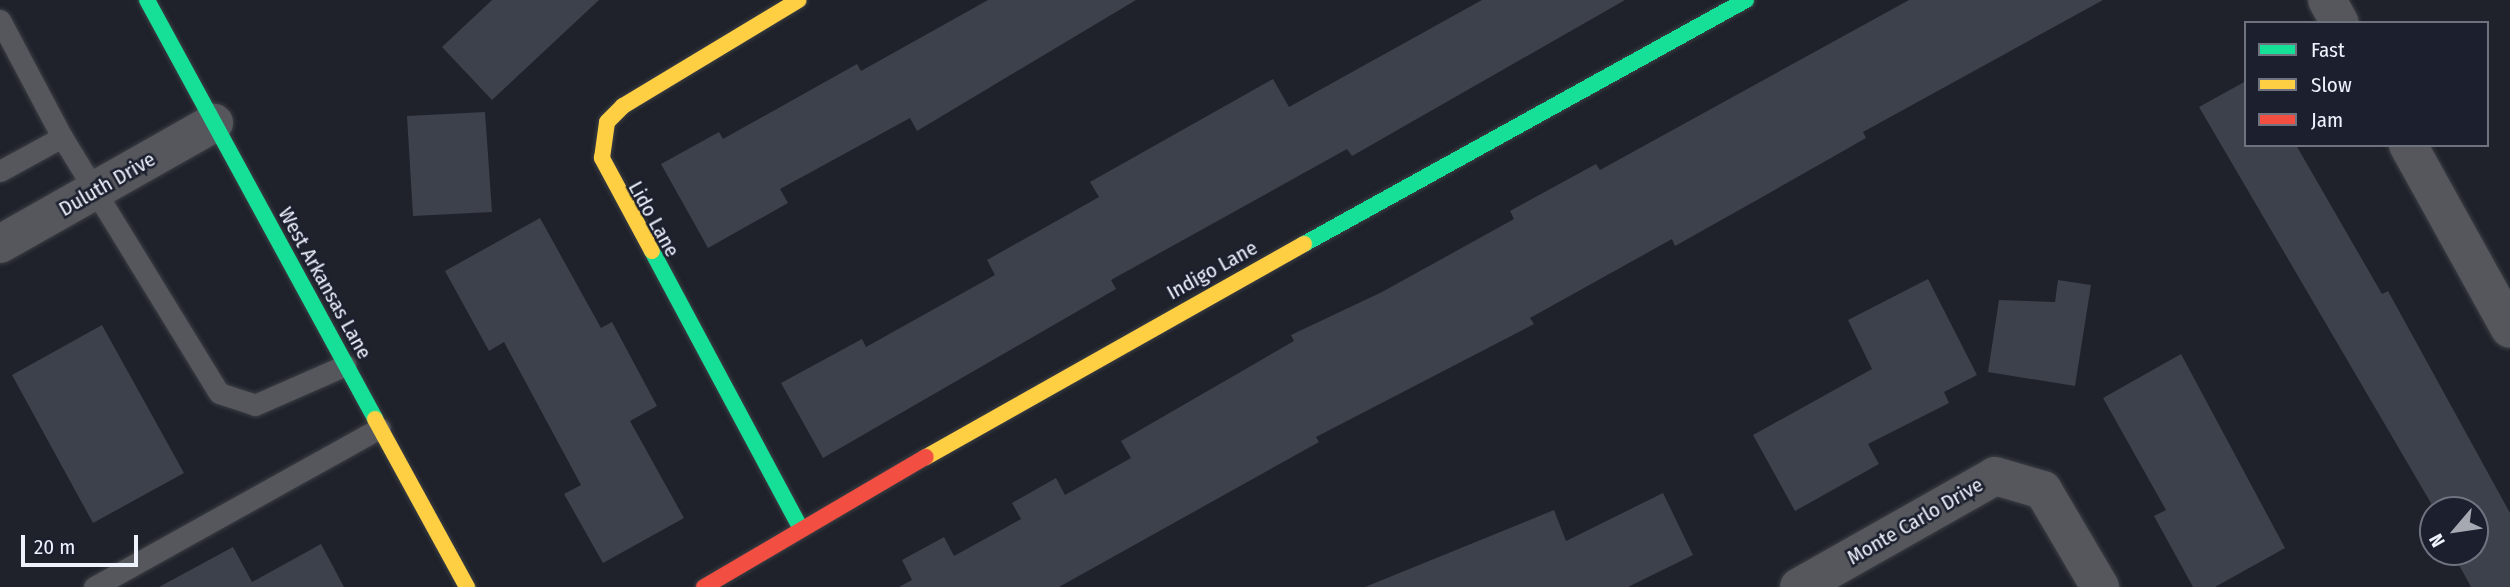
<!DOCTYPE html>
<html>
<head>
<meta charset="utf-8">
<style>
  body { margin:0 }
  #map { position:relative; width:2510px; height:587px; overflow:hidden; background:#1f222a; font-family:"Fira Sans Condensed",sans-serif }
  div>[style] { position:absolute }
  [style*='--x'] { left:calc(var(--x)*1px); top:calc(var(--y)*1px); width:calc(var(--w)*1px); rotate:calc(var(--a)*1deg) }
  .building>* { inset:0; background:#3d414c }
  .roads { filter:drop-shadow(0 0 2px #3b3e44) drop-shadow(0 0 2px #3b3e44) }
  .lane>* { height:21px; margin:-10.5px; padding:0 10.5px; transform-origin:10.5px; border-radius:10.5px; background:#55575d }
  .street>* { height:38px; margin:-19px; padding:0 19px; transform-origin:19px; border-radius:19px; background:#55575d }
  .fast>* { height:16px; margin:-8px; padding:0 8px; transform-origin:8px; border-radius:8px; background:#16e098 }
  .slow>* { height:16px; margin:-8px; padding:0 8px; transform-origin:8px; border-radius:8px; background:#ffcf43 }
  .jam>* { height:16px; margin:-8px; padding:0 8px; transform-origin:8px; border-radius:8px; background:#f24e42 }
  span { translate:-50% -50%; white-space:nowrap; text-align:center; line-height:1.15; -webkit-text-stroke:5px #1b1f2e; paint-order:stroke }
  .street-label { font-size:21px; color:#eef2fc }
  .legend { position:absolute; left:2244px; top:21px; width:245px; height:126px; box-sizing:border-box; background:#1b1f2e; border:2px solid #6f7380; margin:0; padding:9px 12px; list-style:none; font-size:21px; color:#eef2fc }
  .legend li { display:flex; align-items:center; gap:14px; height:35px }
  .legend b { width:35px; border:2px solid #6f7380 }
  .north { position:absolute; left:2419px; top:496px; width:70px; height:70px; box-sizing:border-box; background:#1b1f2e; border:2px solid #6f7380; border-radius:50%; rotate:241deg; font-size:19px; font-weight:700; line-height:28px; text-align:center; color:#eef2fc }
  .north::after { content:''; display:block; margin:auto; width:24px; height:32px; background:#a6a9b2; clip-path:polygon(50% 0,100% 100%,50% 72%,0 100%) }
  .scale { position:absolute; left:21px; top:535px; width:117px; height:32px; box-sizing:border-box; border:4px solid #eef2fc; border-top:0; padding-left:9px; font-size:21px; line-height:24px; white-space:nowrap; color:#eef2fc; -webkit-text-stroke:5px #1b1f2e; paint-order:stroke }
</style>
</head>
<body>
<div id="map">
  <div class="building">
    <i style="clip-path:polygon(492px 0,599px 0,492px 100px,442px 47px)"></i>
    <i style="clip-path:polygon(988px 0,1136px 0,917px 131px,910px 118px,780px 189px,788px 203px,708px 248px,661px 164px,719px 132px,723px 139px,857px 64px,861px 71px)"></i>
    <i style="clip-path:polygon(1482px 0,1625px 0,1352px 156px,1347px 149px,1111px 280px,1116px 289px,823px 458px,781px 383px,862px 339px,866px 347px,995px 275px,987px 260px,1099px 197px,1090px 182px,1273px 79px,1289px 107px)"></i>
    <i style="clip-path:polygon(1909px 0,2103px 0,1863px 132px,1866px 138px,1757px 200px,1675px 246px,1672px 239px,1530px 318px,1534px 324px,1316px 437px,1319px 442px,1059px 587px,899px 587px,912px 580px,902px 560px,944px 537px,954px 556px,1021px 519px,1012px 503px,1056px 478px,1065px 495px,1131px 458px,1121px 441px,1294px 341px,1291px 335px,1382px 292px,1514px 219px,1510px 211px,1596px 164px,1600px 170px)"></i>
    <i style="clip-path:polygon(2246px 81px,2246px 145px,2296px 145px,2382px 294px,2388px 291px,2510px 513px,2510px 587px,2471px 587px,2452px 552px,2475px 552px,2475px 510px,2435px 510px,2199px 107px)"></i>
    <i style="clip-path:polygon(485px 112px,492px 212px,413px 216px,407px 116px)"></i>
    <i style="clip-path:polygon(540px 218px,601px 328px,612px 322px,657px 406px,630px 421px,684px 518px,603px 563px,564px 494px,581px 485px,504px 342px,489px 351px,445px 271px)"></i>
    <i style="clip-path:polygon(1928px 279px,1977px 375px,1944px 392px,1949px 403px,1868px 444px,1879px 464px,1795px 511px,1753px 435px,1872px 369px,1848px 320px)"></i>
    <i style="clip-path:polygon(2058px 280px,2091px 285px,2075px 386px,1988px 372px,1999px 300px,2055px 302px)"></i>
    <i style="clip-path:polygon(102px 325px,184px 473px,93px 523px,12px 375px)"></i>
    <i style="clip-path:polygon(2181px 354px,2285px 548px,2215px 587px,2193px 587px,2154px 516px,2166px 510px,2103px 398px)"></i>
    <i style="clip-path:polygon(1663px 493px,1693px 555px,1628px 587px,1365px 587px,1554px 510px,1566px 541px)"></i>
    <i style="clip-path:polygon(321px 544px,344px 587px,159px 587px,233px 547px,252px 582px)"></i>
  </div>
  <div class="roads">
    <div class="lane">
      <i style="--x:0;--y:20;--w:132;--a:62.1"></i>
      <i style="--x:0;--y:171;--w:71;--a:-28.7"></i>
      <i style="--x:62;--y:137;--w:300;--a:58.5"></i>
      <i style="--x:219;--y:393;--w:38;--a:18"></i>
      <i style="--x:255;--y:405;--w:99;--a:-23.7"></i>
      <i style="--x:94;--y:587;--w:327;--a:-29.1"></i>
    </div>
    <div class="street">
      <i style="--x:2327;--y:0;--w:26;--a:61"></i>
      <i style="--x:2408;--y:145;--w:210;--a:61"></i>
      <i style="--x:0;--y:244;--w:246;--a:-29.5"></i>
      <i style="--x:1799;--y:587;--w:225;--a:-29.5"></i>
      <i style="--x:1995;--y:476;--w:50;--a:16.3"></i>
      <i style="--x:2043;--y:490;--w:113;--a:59.6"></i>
    </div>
    <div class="fast">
      <i style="--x:147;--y:0;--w:477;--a:61.4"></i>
      <i style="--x:1304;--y:244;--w:505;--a:-28.9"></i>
      <i style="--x:652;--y:251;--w:315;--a:61.8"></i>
    </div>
    <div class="slow">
      <i style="--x:652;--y:251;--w:106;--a:-118.3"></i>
      <i style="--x:602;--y:158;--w:36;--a:-82"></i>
      <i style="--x:607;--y:122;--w:23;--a:-45"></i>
      <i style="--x:623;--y:106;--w:205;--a:-31.1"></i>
      <i style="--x:375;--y:419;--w:192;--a:61.3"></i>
      <i style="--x:926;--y:457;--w:434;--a:-29.4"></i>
    </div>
    <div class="jam">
      <i style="--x:704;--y:587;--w:257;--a:-30.4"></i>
    </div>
  </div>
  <div class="street-label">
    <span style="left:107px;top:184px;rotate:-30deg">Duluth Drive</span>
    <span style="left:654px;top:219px;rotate:61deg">Lido Lane</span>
    <span style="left:1212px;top:270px;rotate:-29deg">Indigo Lane</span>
    <span style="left:325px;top:283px;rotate:61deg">West Arkansas Lane</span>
    <span style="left:1915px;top:521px;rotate:-30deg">Monte Carlo Drive</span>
  </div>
  <ul class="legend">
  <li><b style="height:9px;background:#16e098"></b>Fast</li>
  <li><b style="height:9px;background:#ffcf43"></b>Slow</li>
  <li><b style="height:9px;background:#f24e42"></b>Jam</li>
  </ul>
  <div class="north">N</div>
  <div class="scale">20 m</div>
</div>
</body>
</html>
